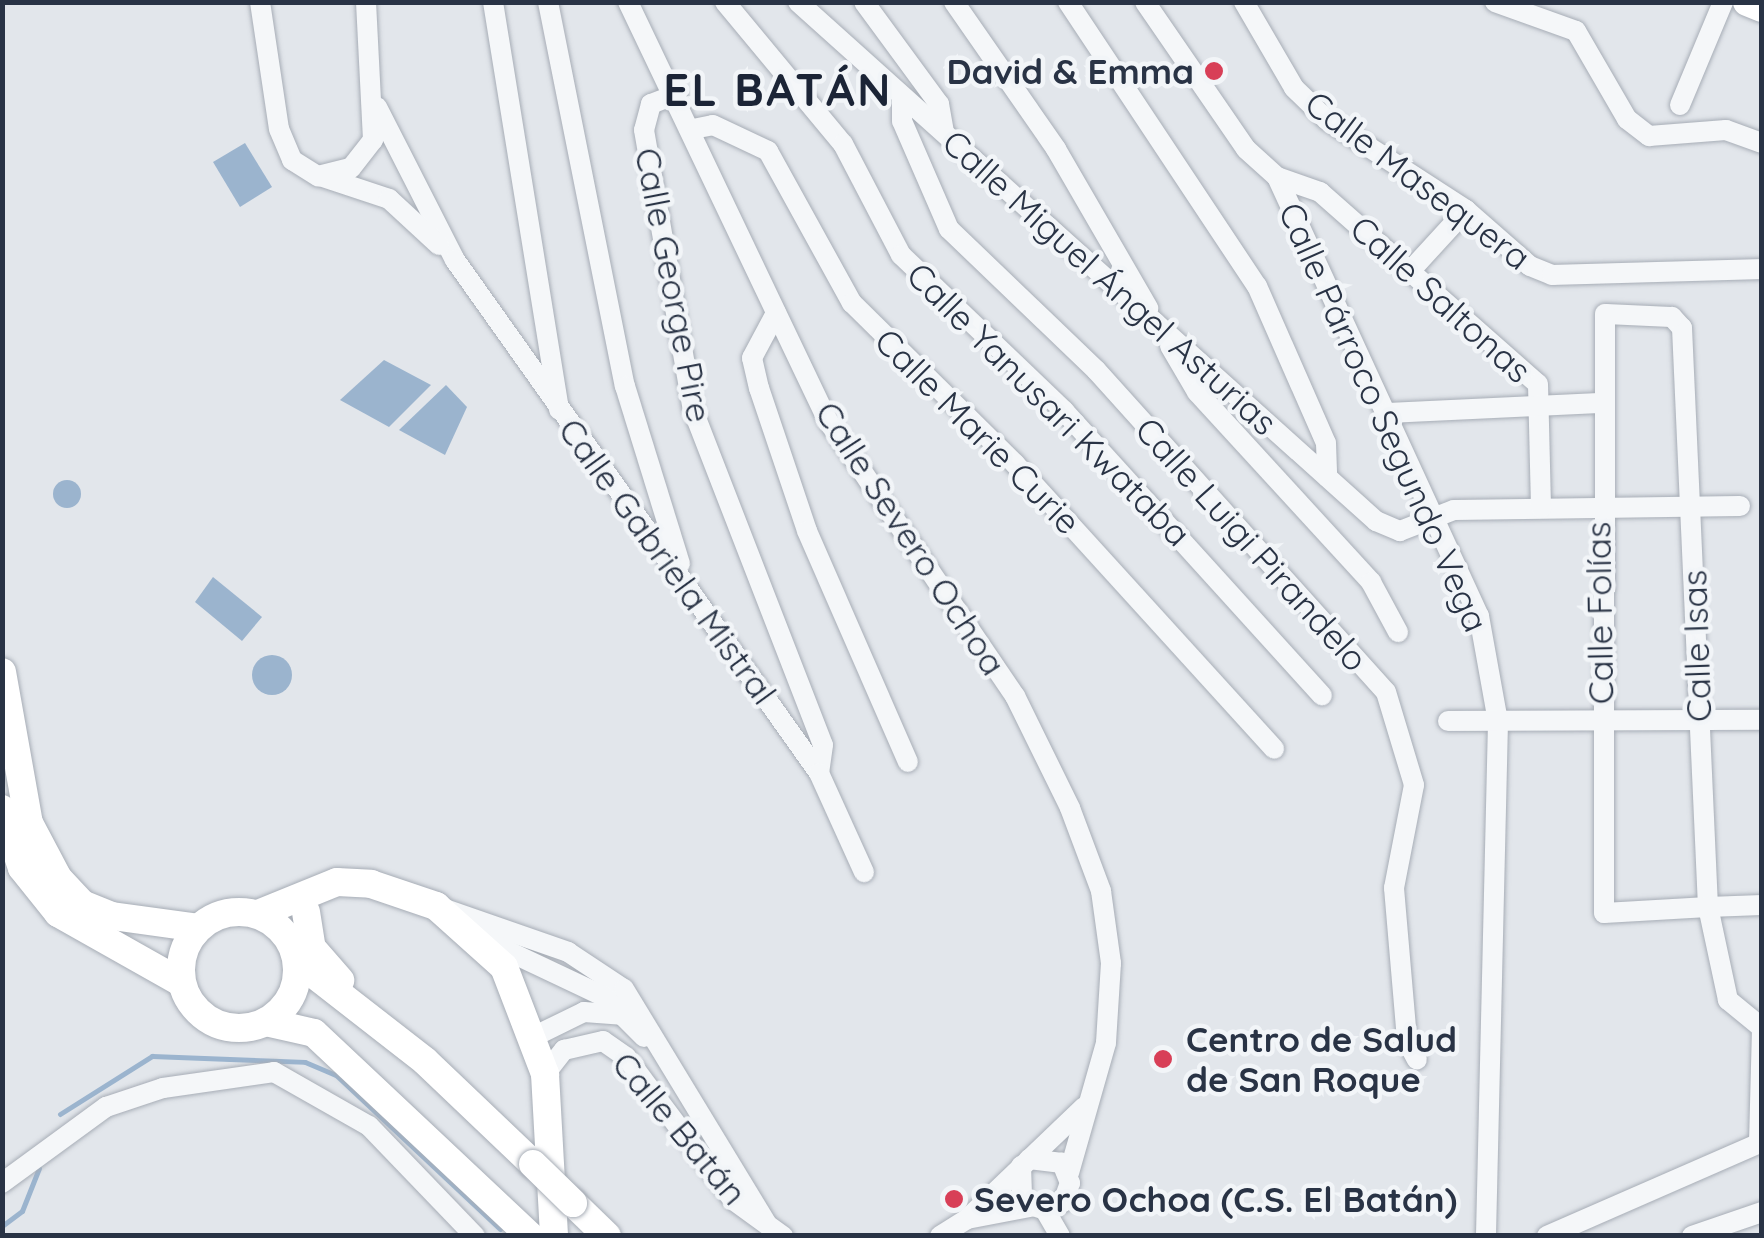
<!DOCTYPE html>
<html>
<head>
<meta charset="utf-8">
<style>
  body { margin:0 }
  #map { position:relative; width:1764px; height:1238px; overflow:hidden; background:#e2e6eb; font-family:Quicksand,sans-serif }
  div>[style] { position:absolute }
  [style*='--x'] { left:calc(var(--x)*1px); top:calc(var(--y)*1px); width:calc(var(--w)*1px); rotate:calc(var(--a)*1deg) }
  .water>* { inset:0; background:#9bb4ce }
  .round { border-radius:50% }
  .stream>* { height:5px; margin:-2.5px; padding:0 2.5px; transform-origin:2.5px; border-radius:2.5px; background:#9bb4ce }
  .roads { filter:drop-shadow(0 0 2px #a7adb6) drop-shadow(0 0 2px #a7adb6) }
  .street>* { height:20px; margin:-10px; padding:0 10px; transform-origin:10px; border-radius:10px; background:#f5f7f9 }
  .secondary>* { height:28px; margin:-14px; padding:0 14px; transform-origin:14px; border-radius:14px; background:#fff }
  .secondary>.ring { margin:-14px; padding:0; box-sizing:content-box; background:none; border:28px solid #fff; border-radius:50% }
  .bridges { filter:drop-shadow(0 0 2px #a7adb6) drop-shadow(0 0 2px #a7adb6) }
  .secondary-bridge>* { height:28px; margin:-14px; padding:0 14px; transform-origin:14px; border-radius:14px; background:#fff }
  .dots>* { width:28px; height:28px; translate:-50% -50%; box-sizing:border-box; border:5px solid #f2f5f8; border-radius:50% }
  span { translate:-50% -50%; white-space:nowrap; text-align:center; line-height:1.15; -webkit-text-stroke:9px #f2f5f8; paint-order:stroke }
  .poi-label { font-size:35px; color:#293345; font-weight:700 }
  .right { translate:-100% -50%; text-align:right }
  .left { translate:0 -50%; text-align:left }
  .street-label { font-size:35px; color:#293345 }
  .district-label { font-size:45px; color:#1b2436; font-weight:700; letter-spacing:2.5px }
  .frame { position:absolute; inset:0; border:5px solid #293345; pointer-events:none }
</style>
</head>
<body>
<div id="map">
  <div class="water">
    <i style="clip-path:polygon(245px 143px,272px 187px,240px 207px,213px 162px)"></i>
    <i style="clip-path:polygon(384px 360px,431px 385px,389px 427px,340px 400px)"></i>
    <i style="clip-path:polygon(446px 385px,467px 407px,445px 455px,399px 430px)"></i>
    <i class="round" style="left:53px;top:480px;width:28px;height:28px"></i>
    <i style="clip-path:polygon(213px 577px,262px 617px,242px 641px,195px 602px)"></i>
    <i class="round" style="left:252px;top:655px;width:40px;height:40px"></i>
  </div>
  <div class="stream">
    <i style="--x:60;--y:1114;--w:109;--a:-32.2"></i>
    <i style="--x:152;--y:1056;--w:153;--a:2.2"></i>
    <i style="--x:305;--y:1062;--w:34;--a:23"></i>
    <i style="--x:336;--y:1075;--w:225;--a:43.2"></i>
    <i style="--x:2;--y:1226;--w:25;--a:-37"></i>
    <i style="--x:22;--y:1211;--w:46;--a:-68.4"></i>
  </div>
  <div class="roads">
    <div class="street">
      <i style="--x:260;--y:2;--w:128;--a:81.5"></i>
      <i style="--x:279;--y:129;--w:34;--a:67"></i>
      <i style="--x:292;--y:160;--w:31;--a:32"></i>
      <i style="--x:318;--y:176;--w:34;--a:-14"></i>
      <i style="--x:351;--y:168;--w:36;--a:-52"></i>
      <i style="--x:373;--y:140;--w:138;--a:-92.9"></i>
      <i style="--x:493;--y:2;--w:413;--a:80.8"></i>
      <i style="--x:548;--y:2;--w:392;--a:78.7"></i>
      <i style="--x:625;--y:386;--w:186;--a:72.8"></i>
      <i style="--x:628;--y:2;--w:464;--a:64.5"></i>
      <i style="--x:828;--y:421;--w:333;--a:55.8"></i>
      <i style="--x:1015;--y:696;--w:125;--a:63.8"></i>
      <i style="--x:1070;--y:808;--w:89;--a:69.5"></i>
      <i style="--x:1101;--y:891;--w:73;--a:82.1"></i>
      <i style="--x:1111;--y:963;--w:80;--a:93.6"></i>
      <i style="--x:1106;--y:1043;--w:135;--a:105.9"></i>
      <i style="--x:725;--y:2;--w:185;--a:50.3"></i>
      <i style="--x:843;--y:144;--w:125;--a:62.4"></i>
      <i style="--x:901;--y:255;--w:226;--a:43.7"></i>
      <i style="--x:1064;--y:411;--w:384;--a:47.8"></i>
      <i style="--x:798;--y:2;--w:777;--a:41.92"></i>
      <i style="--x:1376;--y:521;--w:26;--a:23"></i>
      <i style="--x:1400;--y:531;--w:58;--a:-21.3"></i>
      <i style="--x:1454;--y:510;--w:286;--a:-0.8"></i>
      <i style="--x:864;--y:2;--w:127;--a:53.7"></i>
      <i style="--x:939;--y:104;--w:27;--a:80"></i>
      <i style="--x:954;--y:2;--w:179;--a:55.2"></i>
      <i style="--x:1056;--y:149;--w:184;--a:59.9"></i>
      <i style="--x:1068;--y:2;--w:341;--a:56.4"></i>
      <i style="--x:1257;--y:286;--w:171;--a:66.3"></i>
      <i style="--x:1326;--y:443;--w:34;--a:88"></i>
      <i style="--x:1145;--y:2;--w:178;--a:55.5"></i>
      <i style="--x:1246;--y:149;--w:42;--a:42.1"></i>
      <i style="--x:1277;--y:177;--w:483;--a:65.3"></i>
      <i style="--x:1479;--y:616;--w:108;--a:79.8"></i>
      <i style="--x:1498;--y:722;--w:514;--a:91.34"></i>
      <i style="--x:1244;--y:2;--w:99;--a:59.8"></i>
      <i style="--x:1294;--y:88;--w:46;--a:44.1"></i>
      <i style="--x:1327;--y:120;--w:166;--a:32.9"></i>
      <i style="--x:1466;--y:210;--w:85;--a:41.2"></i>
      <i style="--x:1530;--y:266;--w:24;--a:22"></i>
      <i style="--x:1552;--y:275;--w:210;--a:-1.6"></i>
      <i style="--x:1495;--y:2;--w:86;--a:19.7"></i>
      <i style="--x:1576;--y:31;--w:102;--a:59.9"></i>
      <i style="--x:1627;--y:119;--w:28;--a:38"></i>
      <i style="--x:1649;--y:136;--w:77;--a:-4.5"></i>
      <i style="--x:1726;--y:130;--w:37;--a:20"></i>
      <i style="--x:677;--y:94;--w:28;--a:159"></i>
      <i style="--x:651;--y:104;--w:27;--a:105"></i>
      <i style="--x:644;--y:130;--w:284;--a:80.1"></i>
      <i style="--x:693;--y:410;--w:359;--a:68.8"></i>
      <i style="--x:823;--y:745;--w:28;--a:98"></i>
      <i style="--x:902;--y:98;--w:23;--a:90"></i>
      <i style="--x:902;--y:121;--w:118;--a:66.5"></i>
      <i style="--x:949;--y:229;--w:204;--a:43.8"></i>
      <i style="--x:1096;--y:370;--w:433;--a:48"></i>
      <i style="--x:1386;--y:692;--w:97;--a:73.2"></i>
      <i style="--x:1414;--y:785;--w:105;--a:101"></i>
      <i style="--x:1394;--y:888;--w:154;--a:85.1"></i>
      <i style="--x:1407;--y:1041;--w:21;--a:62"></i>
      <i style="--x:1680;--y:105;--w:112;--a:-67.3"></i>
      <i style="--x:377;--y:107;--w:172;--a:63"></i>
      <i style="--x:455;--y:260;--w:629;--a:54.64"></i>
      <i style="--x:819;--y:773;--w:109;--a:65.6"></i>
      <i style="--x:693;--y:129;--w:20;--a:-11"></i>
      <i style="--x:713;--y:125;--w:61;--a:25.3"></i>
      <i style="--x:768;--y:151;--w:174;--a:61.1"></i>
      <i style="--x:852;--y:303;--w:229;--a:44.6"></i>
      <i style="--x:1015;--y:464;--w:385;--a:47.7"></i>
      <i style="--x:320;--y:176;--w:73;--a:18.4"></i>
      <i style="--x:389;--y:199;--w:68;--a:42.6"></i>
      <i style="--x:1277;--y:177;--w:46;--a:19.2"></i>
      <i style="--x:1320;--y:192;--w:290;--a:41.4"></i>
      <i style="--x:1538;--y:384;--w:124;--a:88.6"></i>
      <i style="--x:1412;--y:269;--w:80;--a:-47.5"></i>
      <i style="--x:776;--y:313;--w:51;--a:118.1"></i>
      <i style="--x:752;--y:358;--w:31;--a:77"></i>
      <i style="--x:759;--y:388;--w:151;--a:71.4"></i>
      <i style="--x:807;--y:531;--w:252;--a:66.4"></i>
      <i style="--x:1170;--y:346;--w:53;--a:59.6"></i>
      <i style="--x:1197;--y:392;--w:258;--a:47.5"></i>
      <i style="--x:1371;--y:582;--w:57;--a:61.6"></i>
      <i style="--x:1387;--y:413;--w:213;--a:-2.7"></i>
      <i style="--x:1448;--y:721;--w:314;--a:-0.2"></i>
      <i style="--x:439;--y:907;--w:137;--a:19.2"></i>
      <i style="--x:568;--y:952;--w:67;--a:33.5"></i>
      <i style="--x:624;--y:989;--w:274;--a:58.7"></i>
      <i style="--x:474;--y:935;--w:143;--a:25.3"></i>
      <i style="--x:603;--y:996;--w:58;--a:45"></i>
      <i style="--x:1761;--y:1027;--w:43;--a:-140.7"></i>
      <i style="--x:1728;--y:1000;--w:95;--a:-102.1"></i>
      <i style="--x:1708;--y:907;--w:580;--a:-92.57"></i>
      <i style="--x:1682;--y:328;--w:15;--a:-132"></i>
      <i style="--x:1672;--y:317;--w:67;--a:-177.4"></i>
      <i style="--x:1605;--y:314;--w:599;--a:90.1"></i>
      <i style="--x:1604;--y:913;--w:104;--a:-3.3"></i>
      <i style="--x:1708;--y:907;--w:54;--a:-2.1"></i>
      <i style="--x:537;--y:1035;--w:52;--a:-26.1"></i>
      <i style="--x:584;--y:1012;--w:41;--a:4.2"></i>
      <i style="--x:545;--y:1074;--w:31;--a:-52"></i>
      <i style="--x:564;--y:1050;--w:40;--a:-13"></i>
      <i style="--x:603;--y:1041;--w:28;--a:35"></i>
      <i style="--x:626;--y:1057;--w:179;--a:53.2"></i>
      <i style="--x:733;--y:1200;--w:62;--a:35.8"></i>
      <i style="--x:1759;--y:1143;--w:117;--a:-88.5"></i>
      <i style="--x:1021;--y:1166;--w:36;--a:88"></i>
      <i style="--x:1022;--y:1202;--w:24;--a:19"></i>
      <i style="--x:1045;--y:1210;--w:20;--a:-24"></i>
      <i style="--x:1063;--y:1202;--w:20;--a:-70"></i>
      <i style="--x:1070;--y:1183;--w:22;--a:-112"></i>
      <i style="--x:1062;--y:1163;--w:33;--a:-173"></i>
      <i style="--x:2;--y:1183;--w:129;--a:-36.2"></i>
      <i style="--x:106;--y:1107;--w:60;--a:-18.4"></i>
      <i style="--x:163;--y:1088;--w:112;--a:-8.2"></i>
      <i style="--x:274;--y:1072;--w:109;--a:29.6"></i>
      <i style="--x:369;--y:1126;--w:153;--a:46.1"></i>
      <i style="--x:1045;--y:1210;--w:30;--a:60"></i>
      <i style="--x:967;--y:1219;--w:162;--a:-43.7"></i>
      <i style="--x:940;--y:1236;--w:32;--a:-32"></i>
      <i style="--x:967;--y:1219;--w:64;--a:-10.8"></i>
      <i style="--x:1547;--y:1236;--w:235;--a:-23.6"></i>
      <i style="--x:1692;--y:1236;--w:74;--a:-18.9"></i>
    </div>
    <div class="secondary">
      <i style="--x:1747;--y:2;--w:16;--a:22"></i>
      <i style="--x:2;--y:672;--w:153;--a:79.9"></i>
      <i style="--x:29;--y:823;--w:62;--a:62.2"></i>
      <i style="--x:58;--y:878;--w:35;--a:47"></i>
      <i style="--x:82;--y:904;--w:32;--a:22"></i>
      <i style="--x:112;--y:916;--w:87;--a:7.9"></i>
      <i style="--x:2;--y:809;--w:62;--a:71.3"></i>
      <i style="--x:22;--y:868;--w:58;--a:51.3"></i>
      <i style="--x:58;--y:913;--w:142;--a:29.4"></i>
      <i class="ring" style="left:181px;top:912px;width:88px;height:88px"></i>
      <i style="--x:306;--y:912;--w:36;--a:81"></i>
      <i style="--x:312;--y:948;--w:43;--a:48.8"></i>
      <i style="--x:258;--y:914;--w:85;--a:-22.1"></i>
      <i style="--x:337;--y:882;--w:34;--a:3"></i>
      <i style="--x:371;--y:884;--w:69;--a:18.7"></i>
      <i style="--x:436;--y:906;--w:91;--a:41.9"></i>
      <i style="--x:504;--y:967;--w:115;--a:69"></i>
      <i style="--x:545;--y:1074;--w:162;--a:86.8"></i>
      <i style="--x:298;--y:962;--w:161;--a:37.9"></i>
      <i style="--x:425;--y:1061;--w:149;--a:43.6"></i>
      <i style="--x:266;--y:1022;--w:49;--a:12.9"></i>
      <i style="--x:314;--y:1033;--w:296;--a:43.2"></i>
      <i style="--x:573;--y:1203;--w:47;--a:44.1"></i>
    </div>
  </div>
  <div class="bridges">
    <div class="secondary-bridge">
      <i style="--x:533;--y:1164;--w:56;--a:44.3"></i>
    </div>
  </div>
  <div class="dots">
    <i style="left:1214px;top:71px;background:#d83f57"></i>
    <i style="left:1163px;top:1059px;background:#d83f57"></i>
    <i style="left:954px;top:1199px;background:#d83f57"></i>
  </div>
  <div class="poi-label">
    <span class="right" style="left:1194px;top:71px">David &amp; Emma</span>
    <span class="left" style="left:1186px;top:1059px">Centro de Salud<br>de San Roque</span>
    <span class="left" style="left:974px;top:1199px">Severo Ochoa (C.S. El Batán)</span>
  </div>
  <div class="street-label">
    <span style="left:1418px;top:180px;rotate:37deg">Calle Masequera</span>
    <span style="left:1110px;top:282px;rotate:42deg">Calle Miguel Ángel Asturias</span>
    <span style="left:674px;top:285px;rotate:79deg">Calle George Pire</span>
    <span style="left:1441px;top:299px;rotate:42deg">Calle Saltonas</span>
    <span style="left:1049px;top:404px;rotate:45deg">Calle Yanusari Kwataba</span>
    <span style="left:1384px;top:417px;rotate:66deg">Calle Párroco Segundo Vega</span>
    <span style="left:978px;top:431px;rotate:45deg">Calle Marie Curie</span>
    <span style="left:911px;top:538px;rotate:57deg">Calle Severo Ochoa</span>
    <span style="left:1252px;top:544px;rotate:48deg">Calle Luigi Pirandelo</span>
    <span style="left:668px;top:561px;rotate:54deg">Calle Gabriela Mistral</span>
    <span style="left:1599px;top:613px;rotate:-91deg">Calle Folías</span>
    <span style="left:1696px;top:646px;rotate:-92deg">Calle Isas</span>
    <span style="left:680px;top:1128px;rotate:50deg">Calle Batán</span>
  </div>
  <div class="district-label">
    <span style="left:778px;top:90px">EL BATÁN</span>
  </div>
  <div class="frame"></div>
</div>
</body>
</html>
